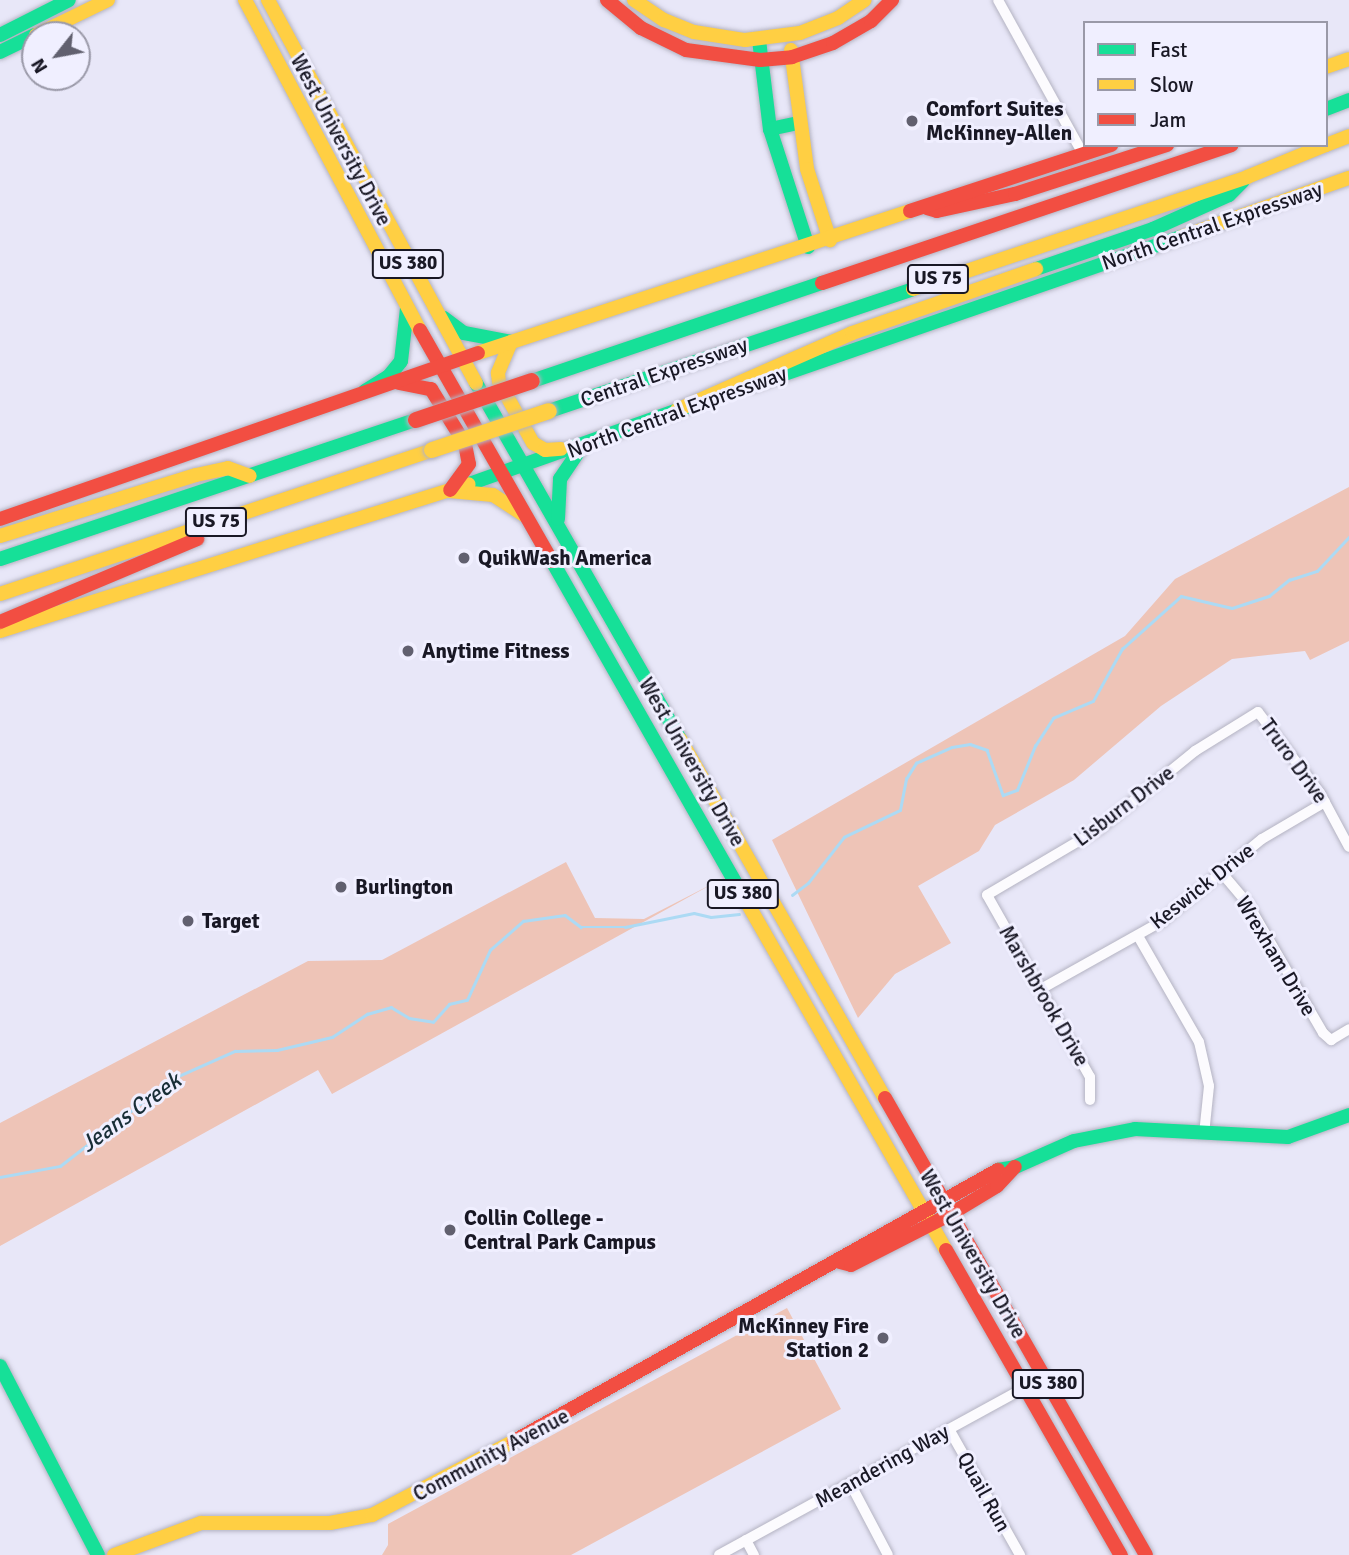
<!DOCTYPE html>
<html>
<head>
<meta charset="utf-8">
<style>
  body { margin:0 }
  #map { position:relative; width:1349px; height:1555px; overflow:hidden; background:#e8e7f8; font-family:Signika,sans-serif }
  div>[style] { position:absolute }
  [style*='--x'] { left:calc(var(--x)*1px); top:calc(var(--y)*1px); width:calc(var(--w)*1px); rotate:calc(var(--a)*1deg) }
  .green>* { inset:0; background:#eec4b7 }
  .stream>* { height:2.5px; margin:-1.25px; padding:0 1.25px; transform-origin:1.25px; border-radius:1.25px; background:#acdaf4 }
  .roads { filter:drop-shadow(0 0 2px #b4b3c2) drop-shadow(0 0 2px #b4b3c2) }
  .street>* { height:10px; margin:-5px; padding:0 5px; transform-origin:5px; border-radius:5px; background:#fcfbfe }
  .fast>* { height:14px; margin:-7px; padding:0 7px; transform-origin:7px; border-radius:7px; background:#16e098 }
  .slow>* { height:14px; margin:-7px; padding:0 7px; transform-origin:7px; border-radius:7px; background:#ffcf43 }
  .jam>* { height:14px; margin:-7px; padding:0 7px; transform-origin:7px; border-radius:7px; background:#f24e42 }
  .bridges { filter:drop-shadow(0 0 2px #b4b3c2) drop-shadow(0 0 2px #b4b3c2) }
  .slow-bridge>* { height:16px; margin:-8px; padding:0 8px; transform-origin:8px; border-radius:8px; background:#ffcf43 }
  .jam-bridge>* { height:16px; margin:-8px; padding:0 8px; transform-origin:8px; border-radius:8px; background:#f24e42 }
  .dots>* { width:19px; height:19px; translate:-50% -50%; box-sizing:border-box; border:4px solid #f0efff; border-radius:50% }
  span { translate:-50% -50%; white-space:nowrap; text-align:center; line-height:1.15; -webkit-text-stroke:6px #f0efff; paint-order:stroke }
  .shield-label span { padding:2px 5px; background:#f0efff; border:2px solid; border-radius:5px; -webkit-text-stroke-width:0 }
  .shield-label { font-size:19px; color:#191825; font-weight:700 }
  .poi-label { font-size:21px; color:#191825; font-weight:700 }
  .left { translate:0 -50%; text-align:left }
  .right { translate:-100% -50%; text-align:right }
  .street-label { font-size:21px; color:#191825 }
  .water-label { font-size:23px; color:#182d36; font-style:italic }
  .legend { position:absolute; left:1083px; top:21px; width:245px; height:126px; box-sizing:border-box; background:#f0efff; border:2px solid #9a99a8; margin:0; padding:9px 12px; list-style:none; font-size:21px; color:#191825 }
  .legend li { display:flex; align-items:center; gap:14px; height:35px }
  .legend b { width:35px; border:2px solid #9a99a8 }
  .north { position:absolute; left:21px; top:21px; width:70px; height:70px; box-sizing:border-box; background:#f0efff; border:2px solid #9a99a8; border-radius:50%; rotate:239deg; font-size:19px; font-weight:700; line-height:28px; text-align:center; color:#191825 }
  .north::after { content:''; display:block; margin:auto; width:24px; height:32px; background:#61606f; clip-path:polygon(50% 0,100% 100%,50% 72%,0 100%) }
</style>
</head>
<body>
<div id="map">
  <div class="green">
    <i style="clip-path:polygon(1349px 487px,1349px 641px,1310px 660px,1305px 651px,1232px 659px,1161px 706px,1074px 780px,995px 825px,979px 851px,918px 886px,951px 943px,895px 974px,858px 1018px,772px 840px,1125px 636px,1175px 579px)"></i>
    <i style="clip-path:polygon(566px 862px,595px 918px,644px 919px,716px 882px,332px 1094px,318px 1070px,0 1246px,0 1123px,308px 961px,382px 960px)"></i>
    <i style="clip-path:polygon(787px 1308px,841px 1409px,571px 1555px,382px 1555px,388px 1545px,388px 1524px)"></i>
  </div>
  <div class="stream">
    <i style="--x:792;--y:895;--w:20;--a:-37"></i>
    <i style="--x:808;--y:883;--w:58;--a:-52"></i>
    <i style="--x:844;--y:837;--w:62;--a:-25.7"></i>
    <i style="--x:900;--y:810;--w:32;--a:-79"></i>
    <i style="--x:906;--y:779;--w:19;--a:-58"></i>
    <i style="--x:916;--y:763;--w:39;--a:-24"></i>
    <i style="--x:952;--y:747;--w:18;--a:-9"></i>
    <i style="--x:970;--y:744;--w:18;--a:19"></i>
    <i style="--x:987;--y:750;--w:48;--a:70.4"></i>
    <i style="--x:1003;--y:795;--w:15;--a:-20"></i>
    <i style="--x:1017;--y:790;--w:48;--a:-67.8"></i>
    <i style="--x:1035;--y:746;--w:33;--a:-57"></i>
    <i style="--x:1053;--y:718;--w:43;--a:-23"></i>
    <i style="--x:1093;--y:701;--w:60;--a:-60.9"></i>
    <i style="--x:1122;--y:649;--w:79;--a:-41.9"></i>
    <i style="--x:1181;--y:596;--w:52;--a:13.2"></i>
    <i style="--x:1232;--y:608;--w:39;--a:-18"></i>
    <i style="--x:1269;--y:596;--w:26;--a:-39"></i>
    <i style="--x:1289;--y:580;--w:29;--a:-18"></i>
    <i style="--x:1317;--y:571;--w:47;--a:-46.7"></i>
    <i style="--x:0;--y:1177;--w:61;--a:-10.4"></i>
    <i style="--x:60;--y:1166;--w:142;--a:-37.8"></i>
    <i style="--x:172;--y:1079;--w:69;--a:-24"></i>
    <i style="--x:235;--y:1051;--w:42;--a:-1.4"></i>
    <i style="--x:277;--y:1050;--w:57;--a:-13.3"></i>
    <i style="--x:332;--y:1037;--w:42;--a:-33.3"></i>
    <i style="--x:367;--y:1014;--w:25;--a:-16"></i>
    <i style="--x:391;--y:1007;--w:21;--a:31"></i>
    <i style="--x:409;--y:1018;--w:24;--a:9"></i>
    <i style="--x:433;--y:1022;--w:24;--a:-48"></i>
    <i style="--x:449;--y:1004;--w:18;--a:-13"></i>
    <i style="--x:467;--y:1000;--w:55;--a:-65.3"></i>
    <i style="--x:490;--y:950;--w:44;--a:-41.3"></i>
    <i style="--x:523;--y:921;--w:42;--a:-8.1"></i>
    <i style="--x:565;--y:915;--w:20;--a:37"></i>
    <i style="--x:581;--y:927;--w:44;--a:0"></i>
    <i style="--x:625;--y:927;--w:70;--a:-11.5"></i>
    <i style="--x:694;--y:913;--w:17;--a:13"></i>
    <i style="--x:711;--y:917;--w:28;--a:-6"></i>
  </div>
  <div class="roads">
    <div class="street">
      <i style="--x:998;--y:0;--w:176;--a:61.1"></i>
      <i style="--x:1221;--y:872;--w:42;--a:49.8"></i>
      <i style="--x:1248;--y:904;--w:149;--a:59.8"></i>
      <i style="--x:1323;--y:1033;--w:11;--a:41"></i>
      <i style="--x:1331;--y:1040;--w:21;--a:-31"></i>
      <i style="--x:1138;--y:936;--w:122;--a:60.1"></i>
      <i style="--x:1199;--y:1042;--w:45;--a:77.2"></i>
      <i style="--x:1209;--y:1086;--w:48;--a:95.9"></i>
      <i style="--x:1041;--y:989;--w:139;--a:-29.3"></i>
      <i style="--x:1162;--y:921;--w:129;--a:-39.4"></i>
      <i style="--x:1262;--y:839;--w:73;--a:-30.4"></i>
      <i style="--x:1090;--y:1100;--w:23;--a:-90"></i>
      <i style="--x:1090;--y:1077;--w:209;--a:-119.5"></i>
      <i style="--x:987;--y:895;--w:130;--a:-30.5"></i>
      <i style="--x:1099;--y:829;--w:124;--a:-39.1"></i>
      <i style="--x:1195;--y:751;--w:74;--a:-31.8"></i>
      <i style="--x:1258;--y:712;--w:102;--a:52.6"></i>
      <i style="--x:1320;--y:793;--w:61;--a:61.8"></i>
      <i style="--x:949;--y:1429;--w:145;--a:60.6"></i>
      <i style="--x:850;--y:1483;--w:81;--a:62.2"></i>
      <i style="--x:746;--y:1540;--w:17;--a:62"></i>
      <i style="--x:719;--y:1555;--w:371;--a:-28.7"></i>
    </div>
    <div class="fast">
      <i style="--x:0;--y:35;--w:77;--a:-26.9"></i>
      <i style="--x:759;--y:40;--w:90;--a:83"></i>
      <i style="--x:770;--y:129;--w:124;--a:72.1"></i>
      <i style="--x:0;--y:52;--w:39;--a:-26"></i>
      <i style="--x:1326;--y:109;--w:25;--a:-21"></i>
      <i style="--x:770;--y:129;--w:30;--a:-12"></i>
      <i style="--x:1036;--y:269;--w:124;--a:-18.9"></i>
      <i style="--x:1153;--y:229;--w:83;--a:-24.1"></i>
      <i style="--x:1229;--y:195;--w:20;--a:-45"></i>
      <i style="--x:444;--y:318;--w:25;--a:37"></i>
      <i style="--x:464;--y:333;--w:48;--a:10.8"></i>
      <i style="--x:532;--y:381;--w:306;--a:-18.7"></i>
      <i style="--x:476;--y:383;--w:410;--a:60.2"></i>
      <i style="--x:753;--y:385;--w:453;--a:-19.1"></i>
      <i style="--x:365;--y:391;--w:28;--a:-32"></i>
      <i style="--x:389;--y:376;--w:19;--a:-51"></i>
      <i style="--x:401;--y:361;--w:53;--a:-83.5"></i>
      <i style="--x:549;--y:411;--w:384;--a:-18.5"></i>
      <i style="--x:469;--y:484;--w:231;--a:-19.5"></i>
      <i style="--x:558;--y:519;--w:40;--a:-87.1"></i>
      <i style="--x:560;--y:479;--w:40;--a:-56"></i>
      <i style="--x:0;--y:559;--w:439;--a:-18.5"></i>
      <i style="--x:552;--y:561;--w:383;--a:60.3"></i>
      <i style="--x:998;--y:1170;--w:17;--a:-10"></i>
      <i style="--x:1015;--y:1167;--w:64;--a:-23.8"></i>
      <i style="--x:1074;--y:1141;--w:62;--a:-11.1"></i>
      <i style="--x:1135;--y:1129;--w:153;--a:3"></i>
      <i style="--x:1288;--y:1137;--w:65;--a:-19.8"></i>
      <i style="--x:0;--y:1366;--w:213;--a:62.6"></i>
    </div>
    <div class="slow">
      <i style="--x:245;--y:0;--w:374;--a:62.1"></i>
      <i style="--x:268;--y:0;--w:436;--a:61.5"></i>
      <i style="--x:634;--y:0;--w:36;--a:34"></i>
      <i style="--x:664;--y:20;--w:32;--a:22"></i>
      <i style="--x:694;--y:32;--w:52;--a:8.9"></i>
      <i style="--x:745;--y:40;--w:55;--a:-7.3"></i>
      <i style="--x:800;--y:33;--w:41;--a:-21.5"></i>
      <i style="--x:838;--y:18;--w:32;--a:-34"></i>
      <i style="--x:36;--y:35;--w:80;--a:-25.9"></i>
      <i style="--x:791;--y:50;--w:120;--a:82.3"></i>
      <i style="--x:807;--y:169;--w:75;--a:72.1"></i>
      <i style="--x:1326;--y:67;--w:24;--a:-19"></i>
      <i style="--x:1326;--y:145;--w:25;--a:-21"></i>
      <i style="--x:1181;--y:237;--w:178;--a:-19.4"></i>
      <i style="--x:913;--y:289;--w:352;--a:-18.5"></i>
      <i style="--x:1247;--y:177;--w:85;--a:-22.1"></i>
      <i style="--x:511;--y:342;--w:34;--a:113"></i>
      <i style="--x:498;--y:373;--w:9;--a:84"></i>
      <i style="--x:499;--y:382;--w:70;--a:60.9"></i>
      <i style="--x:533;--y:443;--w:14;--a:30"></i>
      <i style="--x:545;--y:450;--w:16;--a:-4"></i>
      <i style="--x:478;--y:353;--w:455;--a:-18.2"></i>
      <i style="--x:677;--y:410;--w:191;--a:-23.7"></i>
      <i style="--x:852;--y:333;--w:195;--a:-19.2"></i>
      <i style="--x:449;--y:491;--w:44;--a:5.2"></i>
      <i style="--x:493;--y:495;--w:37;--a:33"></i>
      <i style="--x:0;--y:536;--w:205;--a:-17.3"></i>
      <i style="--x:196;--y:475;--w:33;--a:-12"></i>
      <i style="--x:228;--y:468;--w:23;--a:20"></i>
      <i style="--x:0;--y:594;--w:455;--a:-18.4"></i>
      <i style="--x:0;--y:631;--w:491;--a:-17.4"></i>
      <i style="--x:680;--y:739;--w:413;--a:60.3"></i>
      <i style="--x:742;--y:894;--w:410;--a:60.2"></i>
      <i style="--x:114;--y:1555;--w:93;--a:-20.2"></i>
      <i style="--x:201;--y:1523;--w:129;--a:0"></i>
      <i style="--x:330;--y:1523;--w:43;--a:-10.8"></i>
      <i style="--x:372;--y:1515;--w:160;--a:-27.5"></i>
    </div>
    <div class="jam">
      <i style="--x:607;--y:0;--w:44;--a:39.5"></i>
      <i style="--x:641;--y:28;--w:50;--a:26.1"></i>
      <i style="--x:686;--y:50;--w:75;--a:7.7"></i>
      <i style="--x:760;--y:60;--w:32;--a:-5"></i>
      <i style="--x:792;--y:57;--w:43;--a:-18.9"></i>
      <i style="--x:833;--y:43;--w:44;--a:-30.1"></i>
      <i style="--x:871;--y:21;--w:30;--a:-45"></i>
      <i style="--x:927;--y:208;--w:10;--a:17"></i>
      <i style="--x:937;--y:211;--w:80;--a:-12.3"></i>
      <i style="--x:1015;--y:194;--w:160;--a:-17.9"></i>
      <i style="--x:910;--y:211;--w:212;--a:-18.2"></i>
      <i style="--x:822;--y:283;--w:432;--a:-18.6"></i>
      <i style="--x:420;--y:330;--w:266;--a:60.3"></i>
      <i style="--x:399;--y:383;--w:33;--a:11"></i>
      <i style="--x:431;--y:389;--w:65;--a:58.3"></i>
      <i style="--x:465;--y:444;--w:20;--a:79"></i>
      <i style="--x:469;--y:464;--w:32;--a:126"></i>
      <i style="--x:0;--y:519;--w:506;--a:-19.15"></i>
      <i style="--x:0;--y:622;--w:214;--a:-22.8"></i>
      <i style="--x:885;--y:1098;--w:526;--a:60.27"></i>
      <i style="--x:946;--y:1250;--w:352;--a:60.2"></i>
      <i style="--x:840;--y:1262;--w:11;--a:15"></i>
      <i style="--x:851;--y:1265;--w:110;--a:-27"></i>
      <i style="--x:949;--y:1215;--w:56;--a:-31.1"></i>
      <i style="--x:997;--y:1186;--w:26;--a:-47"></i>
      <i style="--x:514;--y:1441;--w:555;--a:-29.25"></i>
    </div>
  </div>
  <div class="bridges">
    <div class="slow-bridge">
      <i style="--x:432;--y:450;--w:123;--a:-18.4"></i>
    </div>
    <div class="jam-bridge">
      <i style="--x:416;--y:420;--w:122;--a:-18.6"></i>
    </div>
  </div>
  <div class="dots">
    <i style="left:912px;top:121px;background:#61606f"></i>
    <i style="left:464px;top:558px;background:#61606f"></i>
    <i style="left:408px;top:651px;background:#61606f"></i>
    <i style="left:341px;top:887px;background:#61606f"></i>
    <i style="left:188px;top:921px;background:#61606f"></i>
    <i style="left:450px;top:1230px;background:#61606f"></i>
    <i style="left:883px;top:1338px;background:#61606f"></i>
  </div>
  <div class="shield-label">
    <span style="left:408px;top:264px">US 380</span>
    <span style="left:938px;top:279px">US 75</span>
    <span style="left:216px;top:522px">US 75</span>
    <span style="left:743px;top:894px">US 380</span>
    <span style="left:1048px;top:1384px">US 380</span>
  </div>
  <div class="poi-label">
    <span class="left" style="left:926px;top:121px">Comfort Suites<br>McKinney-Allen</span>
    <span class="left" style="left:478px;top:558px">QuikWash America</span>
    <span class="left" style="left:422px;top:651px">Anytime Fitness</span>
    <span class="left" style="left:355px;top:887px">Burlington</span>
    <span class="left" style="left:202px;top:921px">Target</span>
    <span class="left" style="left:464px;top:1230px">Collin College -<br>Central Park Campus</span>
    <span class="right" style="left:869px;top:1338px">McKinney Fire<br>Station 2</span>
  </div>
  <div class="street-label">
    <span style="left:341px;top:140px;rotate:62deg">West University Drive</span>
    <span style="left:1212px;top:226px;rotate:-19deg">North Central Expressway</span>
    <span style="left:664px;top:372px;rotate:-19deg">Central Expressway</span>
    <span style="left:677px;top:412px;rotate:-20deg">North Central Expressway</span>
    <span style="left:1294px;top:761px;rotate:54deg">Truro Drive</span>
    <span style="left:692px;top:762px;rotate:60deg">West University Drive</span>
    <span style="left:1124px;top:806px;rotate:-37deg">Lisburn Drive</span>
    <span style="left:1202px;top:886px;rotate:-38deg">Keswick Drive</span>
    <span style="left:1276px;top:956px;rotate:59deg">Wrexham Drive</span>
    <span style="left:1044px;top:996px;rotate:60deg">Marshbrook Drive</span>
    <span style="left:973px;top:1254px;rotate:60deg">West University Drive</span>
    <span style="left:491px;top:1455px;rotate:-28deg">Community Avenue</span>
    <span style="left:882px;top:1466px;rotate:-29deg">Meandering Way</span>
    <span style="left:984px;top:1492px;rotate:61deg">Quail Run</span>
  </div>
  <div class="water-label">
    <span style="left:131px;top:1113px;rotate:-36deg">Jeans Creek</span>
  </div>
  <ul class="legend">
  <li><b style="height:9px;background:#16e098"></b>Fast</li>
  <li><b style="height:9px;background:#ffcf43"></b>Slow</li>
  <li><b style="height:9px;background:#f24e42"></b>Jam</li>
  </ul>
  <div class="north">N</div>
</div>
</body>
</html>
